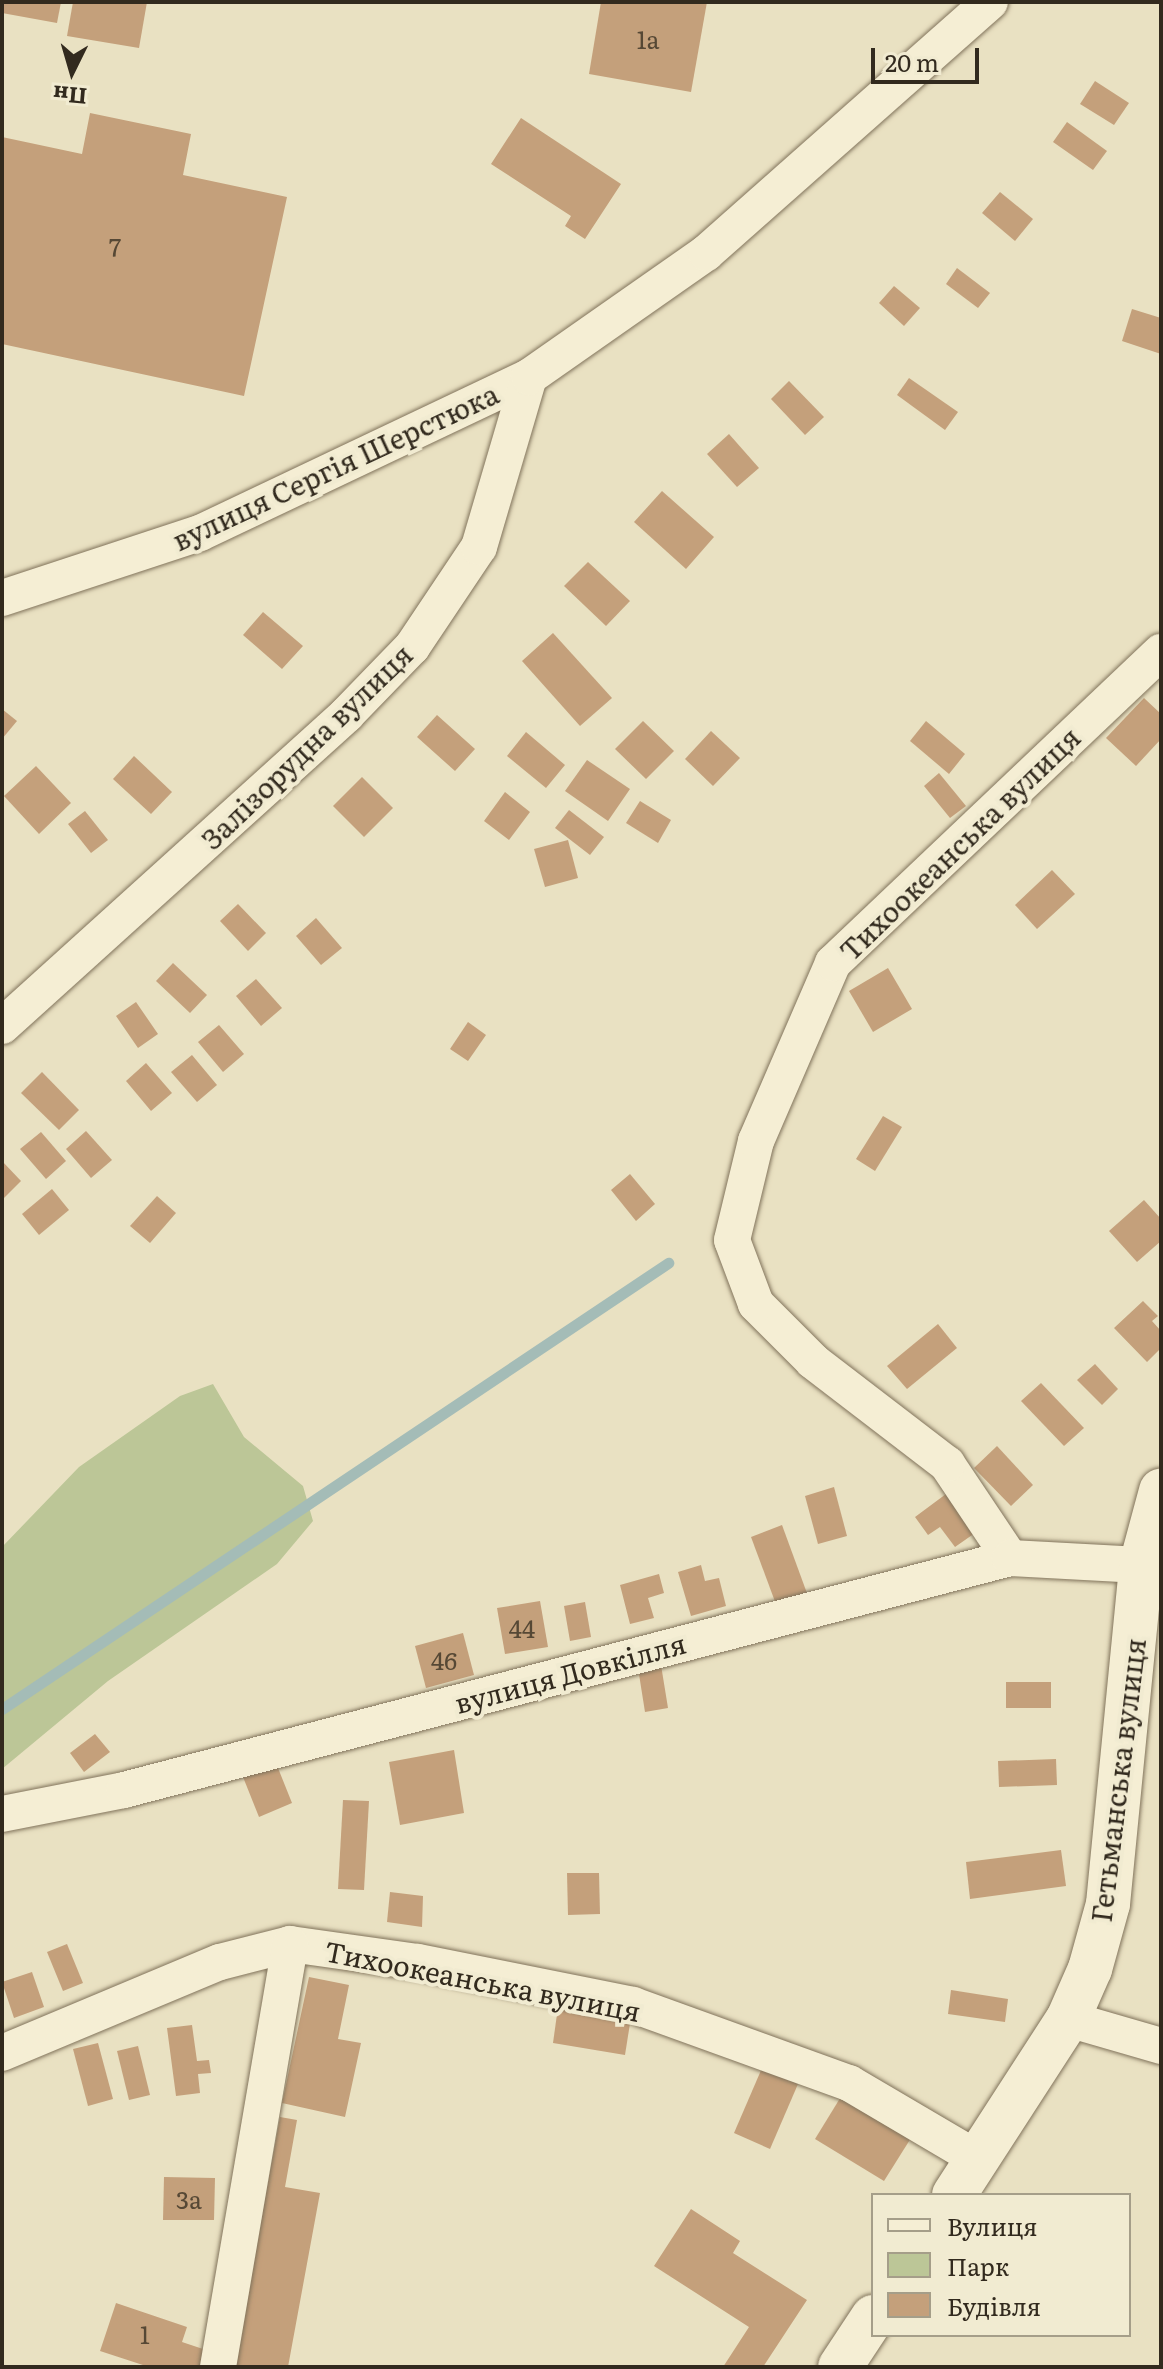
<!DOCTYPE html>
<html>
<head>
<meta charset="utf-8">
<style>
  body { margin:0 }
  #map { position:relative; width:1163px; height:2369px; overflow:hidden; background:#e9e1c2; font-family:Literata,serif }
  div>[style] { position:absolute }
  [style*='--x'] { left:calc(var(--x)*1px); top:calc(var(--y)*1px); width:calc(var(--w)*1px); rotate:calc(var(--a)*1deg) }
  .green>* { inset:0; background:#bcc697 }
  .stream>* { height:11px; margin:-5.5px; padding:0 5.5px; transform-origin:5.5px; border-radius:5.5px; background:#a4bcb7 }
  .building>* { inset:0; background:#c4a07b }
  .roads { filter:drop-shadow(0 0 2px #81735b) drop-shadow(0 0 2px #81735b) }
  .street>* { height:36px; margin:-18px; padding:0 18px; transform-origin:18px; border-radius:18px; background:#f5eed4 }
  .secondary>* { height:44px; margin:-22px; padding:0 22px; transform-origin:22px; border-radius:22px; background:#f5eed4 }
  span { translate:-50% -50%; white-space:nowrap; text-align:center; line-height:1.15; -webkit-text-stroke:8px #f1ebd1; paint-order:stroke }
  .number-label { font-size:24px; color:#564835 }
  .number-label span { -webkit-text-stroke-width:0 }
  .street-label { font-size:28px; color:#322a1e }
  .frame { position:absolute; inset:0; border:4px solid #322a1e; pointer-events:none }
  .legend { position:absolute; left:871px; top:2193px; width:260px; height:144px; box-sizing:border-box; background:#f1ebd1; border:2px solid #a59e89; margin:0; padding:10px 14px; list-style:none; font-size:24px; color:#322a1e }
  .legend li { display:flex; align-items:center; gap:16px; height:40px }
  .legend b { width:40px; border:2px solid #a59e89 }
  .north { position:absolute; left:32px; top:32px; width:80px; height:80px; -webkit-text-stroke:6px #f1ebd1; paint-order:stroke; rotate:185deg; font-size:22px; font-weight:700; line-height:32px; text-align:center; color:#322a1e }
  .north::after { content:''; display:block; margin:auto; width:28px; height:36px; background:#322a1e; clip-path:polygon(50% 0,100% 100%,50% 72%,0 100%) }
  .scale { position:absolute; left:871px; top:48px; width:108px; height:36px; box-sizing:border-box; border:4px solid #322a1e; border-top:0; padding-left:10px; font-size:24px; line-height:28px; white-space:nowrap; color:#322a1e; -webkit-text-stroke:6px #f1ebd1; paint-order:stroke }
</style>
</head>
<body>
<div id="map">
  <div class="green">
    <i style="clip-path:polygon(213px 1384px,244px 1437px,303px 1486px,313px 1521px,277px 1564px,108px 1681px,2px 1769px,2px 1547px,79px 1467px,180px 1396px)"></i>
  </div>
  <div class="stream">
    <i style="--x:2;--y:1709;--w:802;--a:-33.81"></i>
  </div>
  <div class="building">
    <i style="clip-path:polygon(2px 2px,61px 2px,57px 23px,2px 13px)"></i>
    <i style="clip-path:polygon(73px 2px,147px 2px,139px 48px,67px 36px)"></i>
    <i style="clip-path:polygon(601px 2px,707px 2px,691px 92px,589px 74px)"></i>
    <i style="clip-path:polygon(1095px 81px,1129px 103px,1114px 125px,1080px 104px)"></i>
    <i style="clip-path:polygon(90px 113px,191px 134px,183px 175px,287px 197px,244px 396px,2px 344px,2px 137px,82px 154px)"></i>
    <i style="clip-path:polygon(521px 118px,621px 184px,585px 239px,565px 226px,571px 216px,491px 164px)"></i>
    <i style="clip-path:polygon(1067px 122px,1107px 151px,1093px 170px,1053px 142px)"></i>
    <i style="clip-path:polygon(1000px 192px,1033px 219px,1015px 241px,982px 213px)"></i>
    <i style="clip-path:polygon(957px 268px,990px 293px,978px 308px,946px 284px)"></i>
    <i style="clip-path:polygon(894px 286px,920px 308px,904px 326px,879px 303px)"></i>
    <i style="clip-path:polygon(1132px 309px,1161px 318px,1161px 354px,1122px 341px)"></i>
    <i style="clip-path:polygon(909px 378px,958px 412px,945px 430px,897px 395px)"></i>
    <i style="clip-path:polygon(789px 381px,824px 417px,805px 435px,771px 399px)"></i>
    <i style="clip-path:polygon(729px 434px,759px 468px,737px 487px,707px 454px)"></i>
    <i style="clip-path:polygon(662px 491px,714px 537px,686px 569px,634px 522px)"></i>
    <i style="clip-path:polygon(588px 562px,630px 601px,606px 626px,564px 586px)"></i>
    <i style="clip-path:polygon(263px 612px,303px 646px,282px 669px,243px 635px)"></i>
    <i style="clip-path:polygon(553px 633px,612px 698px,580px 726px,522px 661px)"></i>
    <i style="clip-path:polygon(1144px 698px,1161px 714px,1161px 739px,1136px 766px,1106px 738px)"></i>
    <i style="clip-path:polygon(2px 709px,17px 721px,2px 739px)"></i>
    <i style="clip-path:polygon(437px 715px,475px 749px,455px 771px,417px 737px)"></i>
    <i style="clip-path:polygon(643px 721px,674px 751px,646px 779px,615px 749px)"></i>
    <i style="clip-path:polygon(926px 721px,965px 754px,949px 774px,910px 741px)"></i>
    <i style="clip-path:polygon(711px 731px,740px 758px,713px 786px,685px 759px)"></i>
    <i style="clip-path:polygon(526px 732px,565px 765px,546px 788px,507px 756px)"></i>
    <i style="clip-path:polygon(134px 756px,172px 792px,151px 814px,113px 779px)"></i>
    <i style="clip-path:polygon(587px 760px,630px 789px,608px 821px,565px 791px)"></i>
    <i style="clip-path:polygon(36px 766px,71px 803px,39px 834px,4px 796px)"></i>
    <i style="clip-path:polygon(939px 773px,966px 806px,950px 818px,924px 786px)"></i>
    <i style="clip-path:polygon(362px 777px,393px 808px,364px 837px,333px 806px)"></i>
    <i style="clip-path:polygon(505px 792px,530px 812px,509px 840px,484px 821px)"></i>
    <i style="clip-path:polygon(640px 801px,671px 820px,658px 843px,626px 823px)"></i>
    <i style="clip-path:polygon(569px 810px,604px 837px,590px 855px,555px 828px)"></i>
    <i style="clip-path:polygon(85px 811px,108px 840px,91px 853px,68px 824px)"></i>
    <i style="clip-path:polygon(568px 840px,578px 878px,545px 887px,534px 849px)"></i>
    <i style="clip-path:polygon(1052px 870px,1075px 894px,1037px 929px,1015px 905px)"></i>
    <i style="clip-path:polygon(238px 904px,266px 933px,248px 951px,220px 921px)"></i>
    <i style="clip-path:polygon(316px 918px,342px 948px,321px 965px,296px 936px)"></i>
    <i style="clip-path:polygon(173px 963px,207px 995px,190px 1013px,156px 981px)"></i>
    <i style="clip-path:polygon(888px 968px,912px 1009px,873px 1032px,849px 991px)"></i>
    <i style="clip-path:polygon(256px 979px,282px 1008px,261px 1026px,236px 996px)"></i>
    <i style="clip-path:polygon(136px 1002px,158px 1034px,138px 1048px,116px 1016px)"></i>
    <i style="clip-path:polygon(468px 1022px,486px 1035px,468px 1061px,450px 1049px)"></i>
    <i style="clip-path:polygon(219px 1025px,244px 1054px,223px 1072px,198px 1042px)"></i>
    <i style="clip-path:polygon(192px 1055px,217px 1085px,197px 1102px,171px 1072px)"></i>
    <i style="clip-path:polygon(146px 1063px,172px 1093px,151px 1111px,126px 1081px)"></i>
    <i style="clip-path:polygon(42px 1072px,79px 1110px,59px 1130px,21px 1093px)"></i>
    <i style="clip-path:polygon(883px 1116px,902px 1127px,875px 1171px,856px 1159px)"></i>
    <i style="clip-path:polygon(86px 1131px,112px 1160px,91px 1178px,66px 1149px)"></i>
    <i style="clip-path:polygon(41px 1132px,66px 1161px,46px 1179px,20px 1149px)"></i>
    <i style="clip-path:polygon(2px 1161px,21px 1181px,4px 1198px,2px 1196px)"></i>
    <i style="clip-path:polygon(630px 1174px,655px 1204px,636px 1221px,611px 1190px)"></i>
    <i style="clip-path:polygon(52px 1189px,69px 1210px,39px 1235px,22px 1214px)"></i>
    <i style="clip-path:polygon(157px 1196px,176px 1213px,150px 1243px,130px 1226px)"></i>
    <i style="clip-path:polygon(1144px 1200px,1161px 1219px,1161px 1241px,1137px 1262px,1109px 1231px)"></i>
    <i style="clip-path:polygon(1143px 1301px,1158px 1316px,1152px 1321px,1161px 1331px,1161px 1348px,1147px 1362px,1114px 1328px)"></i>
    <i style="clip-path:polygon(938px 1324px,957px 1348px,907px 1389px,887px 1366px)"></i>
    <i style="clip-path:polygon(1095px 1364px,1118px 1389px,1102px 1405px,1077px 1380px)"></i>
    <i style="clip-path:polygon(1041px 1383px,1084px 1428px,1064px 1446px,1021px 1401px)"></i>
    <i style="clip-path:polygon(997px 1446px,1033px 1485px,1011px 1506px,974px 1468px)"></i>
    <i style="clip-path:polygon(834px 1487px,847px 1536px,818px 1544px,805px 1496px)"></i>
    <i style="clip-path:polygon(946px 1494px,975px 1533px,955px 1547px,940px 1527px,928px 1535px,915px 1517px)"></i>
    <i style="clip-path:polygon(782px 1525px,808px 1596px,777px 1607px,751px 1537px)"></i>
    <i style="clip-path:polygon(701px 1565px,705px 1581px,719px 1578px,726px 1606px,691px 1616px,678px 1572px)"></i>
    <i style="clip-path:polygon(659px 1574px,664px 1593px,648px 1598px,654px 1618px,630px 1624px,620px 1585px)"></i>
    <i style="clip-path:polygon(540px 1601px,548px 1647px,505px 1654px,497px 1608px)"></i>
    <i style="clip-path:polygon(585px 1602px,591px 1637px,570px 1641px,564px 1606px)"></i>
    <i style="clip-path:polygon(463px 1633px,474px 1675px,426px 1688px,415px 1646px)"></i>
    <i style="clip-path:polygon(661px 1665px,668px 1708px,645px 1712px,638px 1668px)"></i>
    <i style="clip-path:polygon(1006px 1682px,1051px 1682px,1051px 1708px,1006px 1708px)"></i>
    <i style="clip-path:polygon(95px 1734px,110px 1752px,84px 1772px,70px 1753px)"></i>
    <i style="clip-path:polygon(454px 1750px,464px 1813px,400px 1825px,389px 1762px)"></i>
    <i style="clip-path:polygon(1056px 1759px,1057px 1785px,999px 1787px,998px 1761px)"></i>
    <i style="clip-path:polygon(276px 1763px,292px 1803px,259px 1817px,243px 1777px)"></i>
    <i style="clip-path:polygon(343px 1800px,369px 1801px,364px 1890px,338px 1889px)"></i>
    <i style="clip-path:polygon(1061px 1850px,1066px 1886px,970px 1899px,966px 1862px)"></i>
    <i style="clip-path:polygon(567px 1873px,599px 1873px,600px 1914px,568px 1915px)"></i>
    <i style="clip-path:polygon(390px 1892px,423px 1896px,422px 1927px,387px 1922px)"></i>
    <i style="clip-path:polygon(67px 1944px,83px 1983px,63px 1991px,47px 1952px)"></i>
    <i style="clip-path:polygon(32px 1972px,44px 2007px,14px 2018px,2px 1982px)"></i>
    <i style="clip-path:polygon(309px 1977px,349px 1985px,338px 2039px,361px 2043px,345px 2117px,282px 2103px)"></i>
    <i style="clip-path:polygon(951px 1990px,1008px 1999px,1005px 2022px,948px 2014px)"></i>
    <i style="clip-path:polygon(558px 2007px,631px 2017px,625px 2055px,553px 2043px)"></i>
    <i style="clip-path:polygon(192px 2025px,197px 2061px,209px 2060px,211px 2073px,198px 2074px,200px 2093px,176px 2096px,167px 2028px)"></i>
    <i style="clip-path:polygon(98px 2043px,113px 2099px,88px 2106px,73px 2049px)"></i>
    <i style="clip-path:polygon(138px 2046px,150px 2095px,129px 2100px,117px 2051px)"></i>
    <i style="clip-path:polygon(762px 2068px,798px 2084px,770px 2149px,734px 2133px)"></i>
    <i style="clip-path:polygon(842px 2095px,911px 2138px,884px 2181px,815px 2139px)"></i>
    <i style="clip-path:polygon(280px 2117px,297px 2120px,285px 2187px,320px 2193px,288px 2367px,234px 2367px)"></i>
    <i style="clip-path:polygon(164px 2177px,215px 2178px,214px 2220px,163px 2220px)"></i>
    <i style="clip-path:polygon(691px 2209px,740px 2241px,733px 2253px,807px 2300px,763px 2367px,723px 2367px,749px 2327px,654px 2266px)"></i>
    <i style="clip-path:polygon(116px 2303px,187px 2327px,182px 2342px,209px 2351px,204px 2367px,149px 2367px,100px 2351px)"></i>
  </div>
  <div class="roads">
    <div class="street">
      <i style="--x:2;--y:598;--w:208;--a:-18.2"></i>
      <i style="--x:200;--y:533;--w:364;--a:-25.4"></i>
      <i style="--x:2;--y:1026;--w:464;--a:-42.1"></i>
      <i style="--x:346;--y:715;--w:95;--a:-45.9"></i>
      <i style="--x:412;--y:647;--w:120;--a:-56.2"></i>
      <i style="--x:479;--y:547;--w:177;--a:-73.6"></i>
      <i style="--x:529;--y:377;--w:216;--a:-35"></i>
      <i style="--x:706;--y:253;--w:379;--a:-41.5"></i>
      <i style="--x:1010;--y:1558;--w:113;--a:-123.8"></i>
      <i style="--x:947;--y:1464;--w:169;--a:-142.5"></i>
      <i style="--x:813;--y:1361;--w:81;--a:-135"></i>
      <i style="--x:756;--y:1304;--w:68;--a:-110.6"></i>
      <i style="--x:732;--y:1240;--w:102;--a:-76.4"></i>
      <i style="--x:756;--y:1141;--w:194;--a:-66.6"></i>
      <i style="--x:833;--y:963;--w:452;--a:-43.5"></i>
      <i style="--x:2;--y:1814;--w:124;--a:-11.1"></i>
      <i style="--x:124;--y:1790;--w:916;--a:-14.67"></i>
      <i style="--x:1010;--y:1558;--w:131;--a:3.1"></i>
      <i style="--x:1068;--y:2019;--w:97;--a:16.2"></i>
      <i style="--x:2;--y:2053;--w:236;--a:-22.7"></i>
      <i style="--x:220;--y:1962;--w:72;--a:-14.4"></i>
      <i style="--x:290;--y:1944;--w:129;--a:8"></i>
      <i style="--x:418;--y:1962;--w:219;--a:11.3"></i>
      <i style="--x:633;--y:2005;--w:230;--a:19.9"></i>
      <i style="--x:849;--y:2083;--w:150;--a:30.5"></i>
      <i style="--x:218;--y:2367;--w:429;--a:-80.3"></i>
    </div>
    <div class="secondary">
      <i style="--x:954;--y:2195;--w:210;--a:-57.1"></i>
      <i style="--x:1068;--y:2019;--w:55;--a:-66.3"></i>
      <i style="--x:1090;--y:1969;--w:67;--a:-74.5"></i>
      <i style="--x:1108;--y:1904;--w:341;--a:-84.4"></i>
      <i style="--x:1141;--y:1565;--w:77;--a:-74.9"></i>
      <i style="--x:840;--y:2367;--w:60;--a:-56.6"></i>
    </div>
  </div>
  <div class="number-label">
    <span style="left:648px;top:39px">1а</span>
    <span style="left:115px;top:246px">7</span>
    <span style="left:522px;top:1628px">44</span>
    <span style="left:444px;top:1660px">46</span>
    <span style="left:189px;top:2199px">3а</span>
    <span style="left:145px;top:2334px">1</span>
  </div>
  <div class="street-label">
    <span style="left:335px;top:466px;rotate:-25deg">вулиця Сергія Шерстюка</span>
    <span style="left:306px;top:746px;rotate:-44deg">Залізорудна вулиця</span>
    <span style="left:959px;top:843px;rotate:-44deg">Тихоокеанська вулиця</span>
    <span style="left:570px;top:1672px;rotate:-15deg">вулиця Довкілля</span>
    <span style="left:1117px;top:1780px;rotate:-83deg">Гетьманська вулиця</span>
    <span style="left:483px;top:1980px;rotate:11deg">Тихоокеанська вулиця</span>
  </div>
  <div class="frame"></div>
  <ul class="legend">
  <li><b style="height:10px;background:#f5eed4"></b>Вулиця</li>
  <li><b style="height:22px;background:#bcc697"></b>Парк</li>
  <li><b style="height:22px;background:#c4a07b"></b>Будівля</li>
  </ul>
  <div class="north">Пн</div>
  <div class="scale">20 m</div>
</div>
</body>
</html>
